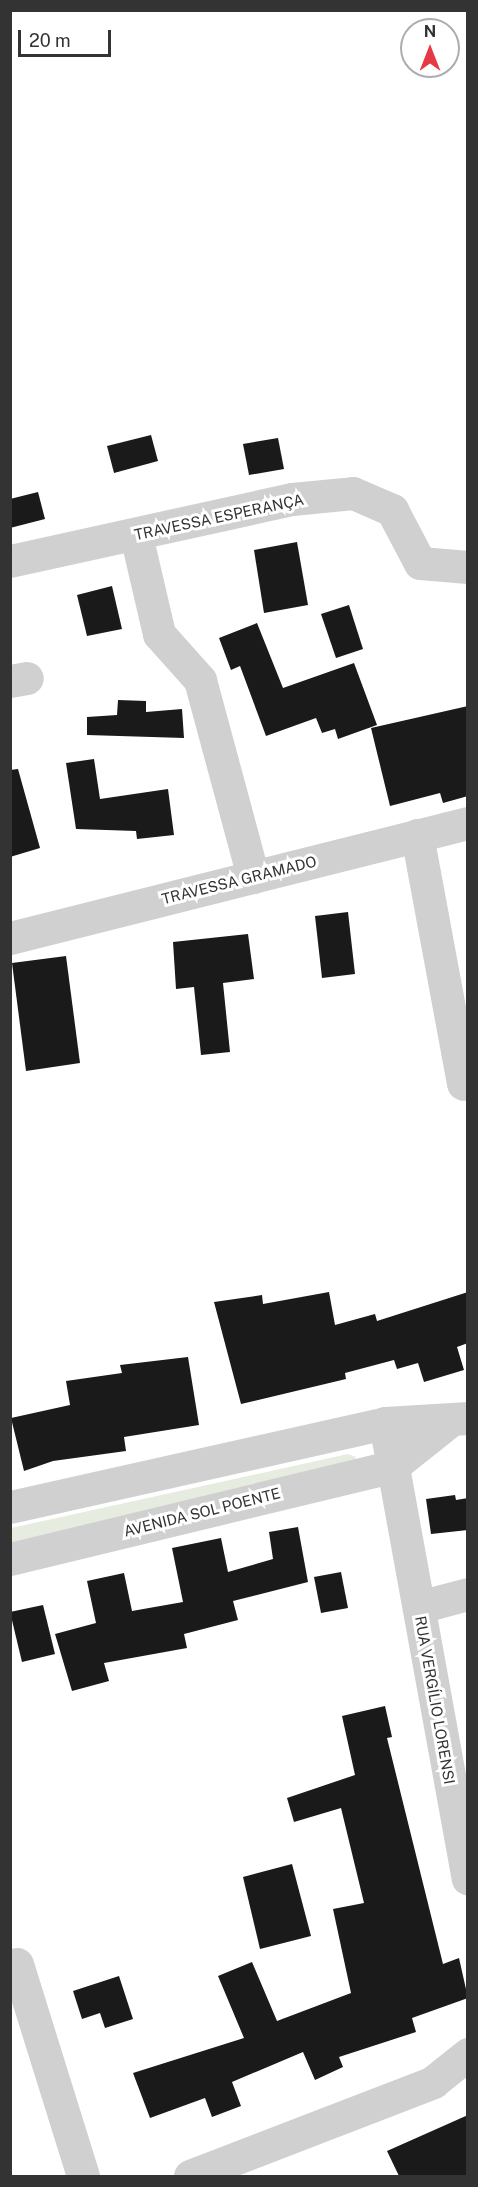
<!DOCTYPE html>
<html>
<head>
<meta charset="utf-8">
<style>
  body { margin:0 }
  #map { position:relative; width:478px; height:2187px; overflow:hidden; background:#fff; font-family:"Public Sans",sans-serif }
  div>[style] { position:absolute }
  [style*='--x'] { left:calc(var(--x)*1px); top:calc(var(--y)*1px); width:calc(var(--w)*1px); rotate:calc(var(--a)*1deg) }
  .green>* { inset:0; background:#e6ecdf }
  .building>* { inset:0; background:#1a1a1a }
  .minor>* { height:33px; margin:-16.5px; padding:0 16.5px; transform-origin:16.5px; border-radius:16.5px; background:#d0d0d0 }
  span { translate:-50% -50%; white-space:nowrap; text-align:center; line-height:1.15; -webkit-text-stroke:6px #fff; paint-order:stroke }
  .street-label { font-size:15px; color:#333 }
  .frame { position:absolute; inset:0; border:12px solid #333; pointer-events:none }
  .north { position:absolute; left:400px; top:18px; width:60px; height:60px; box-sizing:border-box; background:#fff; border:2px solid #adadad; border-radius:50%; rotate:0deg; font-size:16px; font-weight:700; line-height:24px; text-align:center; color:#333 }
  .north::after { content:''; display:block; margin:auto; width:21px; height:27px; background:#e63946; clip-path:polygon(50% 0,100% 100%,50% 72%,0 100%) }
  .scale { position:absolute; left:18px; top:30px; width:93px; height:27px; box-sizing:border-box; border:3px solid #333; border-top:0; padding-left:8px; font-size:18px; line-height:21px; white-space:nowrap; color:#333; -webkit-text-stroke:4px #fff; paint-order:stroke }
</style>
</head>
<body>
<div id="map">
  <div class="green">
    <i style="clip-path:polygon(348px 1454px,356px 1457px,353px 1464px,11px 1551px,11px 1528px)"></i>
  </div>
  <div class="building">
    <i style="clip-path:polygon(151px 435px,158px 461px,114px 473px,107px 446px)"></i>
    <i style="clip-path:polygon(278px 438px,284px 469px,249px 475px,243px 444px)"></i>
    <i style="clip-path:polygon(38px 492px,45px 519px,10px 528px,10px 499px)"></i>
    <i style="clip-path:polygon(297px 542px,308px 605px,264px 613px,254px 550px)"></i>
    <i style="clip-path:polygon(112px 586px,122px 629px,87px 636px,77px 595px)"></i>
    <i style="clip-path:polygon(349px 605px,363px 649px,336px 658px,321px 614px)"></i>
    <i style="clip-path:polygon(257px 623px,283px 688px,354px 663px,377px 725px,338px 739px,335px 729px,322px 733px,316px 718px,266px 736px,240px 666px,231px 670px,219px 638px)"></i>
    <i style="clip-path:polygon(118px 700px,146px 701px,146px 712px,182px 709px,184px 738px,87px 735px,87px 717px,117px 715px)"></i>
    <i style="clip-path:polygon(468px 706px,468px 796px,443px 803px,440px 793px,390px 806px,371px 728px)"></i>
    <i style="clip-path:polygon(94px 759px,100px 799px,168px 789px,174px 835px,137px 839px,136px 831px,76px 829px,66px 763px)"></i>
    <i style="clip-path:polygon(18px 769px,40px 848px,10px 857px,10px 770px)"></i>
    <i style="clip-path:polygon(348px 912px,355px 974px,322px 978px,315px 916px)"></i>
    <i style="clip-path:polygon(248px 934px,254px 979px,223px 983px,230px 1052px,201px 1055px,194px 987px,176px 989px,173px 942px)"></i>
    <i style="clip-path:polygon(66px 956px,80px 1063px,26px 1071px,12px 963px)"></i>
    <i style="clip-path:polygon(329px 1292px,335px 1325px,375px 1314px,377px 1321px,468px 1292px,468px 1343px,457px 1347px,464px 1370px,424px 1382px,418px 1363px,397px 1369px,394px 1360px,345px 1373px,346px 1379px,241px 1404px,214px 1302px,262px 1295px,263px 1304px)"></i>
    <i style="clip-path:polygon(188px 1357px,199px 1425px,124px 1437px,126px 1451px,53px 1461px,24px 1471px,11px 1418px,70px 1405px,66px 1381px,122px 1373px,120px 1365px)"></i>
    <i style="clip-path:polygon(455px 1495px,456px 1500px,468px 1498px,468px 1530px,431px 1534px,426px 1499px)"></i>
    <i style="clip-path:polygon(298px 1527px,308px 1582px,233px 1601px,238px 1620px,184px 1634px,187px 1648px,104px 1663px,109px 1681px,72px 1691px,55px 1634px,96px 1623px,87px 1581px,124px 1573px,132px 1611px,183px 1602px,172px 1548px,221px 1538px,228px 1572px,273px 1559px,269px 1532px)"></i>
    <i style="clip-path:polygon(341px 1572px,348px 1608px,321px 1613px,314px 1577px)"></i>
    <i style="clip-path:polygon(43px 1605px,55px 1654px,22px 1662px,10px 1612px)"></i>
    <i style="clip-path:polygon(385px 1706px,392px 1737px,387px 1738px,443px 1964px,459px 1958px,468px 1998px,412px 2018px,416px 2032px,339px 2057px,343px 2067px,315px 2080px,303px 2052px,232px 2082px,241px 2106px,212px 2117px,205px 2098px,150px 2118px,133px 2073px,244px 2038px,218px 1976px,252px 1962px,277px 2021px,351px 1993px,333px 1909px,364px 1903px,341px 1808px,294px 1822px,287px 1798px,355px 1775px,342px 1716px)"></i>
    <i style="clip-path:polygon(292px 1864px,311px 1936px,260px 1949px,243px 1877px)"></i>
    <i style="clip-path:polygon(119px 1976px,133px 2019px,105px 2028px,100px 2013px,82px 2019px,73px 1991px)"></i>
    <i style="clip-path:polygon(468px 2115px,468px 2176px,399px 2176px,387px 2151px)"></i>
  </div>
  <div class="minor">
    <i style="--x:136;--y:535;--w:102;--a:76.9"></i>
    <i style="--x:159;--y:634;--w:62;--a:48.3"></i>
    <i style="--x:200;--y:680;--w:204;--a:74.9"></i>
    <i style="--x:10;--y:561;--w:289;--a:-12.4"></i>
    <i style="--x:292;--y:499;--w:61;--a:-5.6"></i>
    <i style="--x:353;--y:493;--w:43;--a:23.6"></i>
    <i style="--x:392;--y:510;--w:60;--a:62.2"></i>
    <i style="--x:420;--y:563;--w:48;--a:4.8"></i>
    <i style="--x:10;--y:681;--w:17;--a:-10"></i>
    <i style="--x:417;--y:835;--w:253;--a:79.5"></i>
    <i style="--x:10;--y:938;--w:472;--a:-14.1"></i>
    <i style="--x:385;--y:1423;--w:463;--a:79.7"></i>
    <i style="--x:10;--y:1507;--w:384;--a:-12.6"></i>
    <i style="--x:385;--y:1423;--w:83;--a:-3.4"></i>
    <i style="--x:10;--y:1559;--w:394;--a:-13.6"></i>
    <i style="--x:393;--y:1466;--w:69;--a:-38.5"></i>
    <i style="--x:419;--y:1607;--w:51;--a:-14.9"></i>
    <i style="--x:17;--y:1964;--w:222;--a:72.7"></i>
    <i style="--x:190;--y:2176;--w:261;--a:-21.1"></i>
    <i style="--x:433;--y:2082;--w:45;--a:-38.7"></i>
  </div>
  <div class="street-label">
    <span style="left:219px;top:517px;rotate:-12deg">TRAVESSA ESPERANÇA</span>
    <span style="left:239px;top:880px;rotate:-14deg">TRAVESSA GRAMADO</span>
    <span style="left:202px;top:1512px;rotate:-14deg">AVENIDA SOL POENTE</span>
    <span style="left:435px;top:1700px;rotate:80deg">RUA VERGÍLIO LORENSI</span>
  </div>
  <div class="frame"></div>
  <div class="north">N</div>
  <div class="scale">20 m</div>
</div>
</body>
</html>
